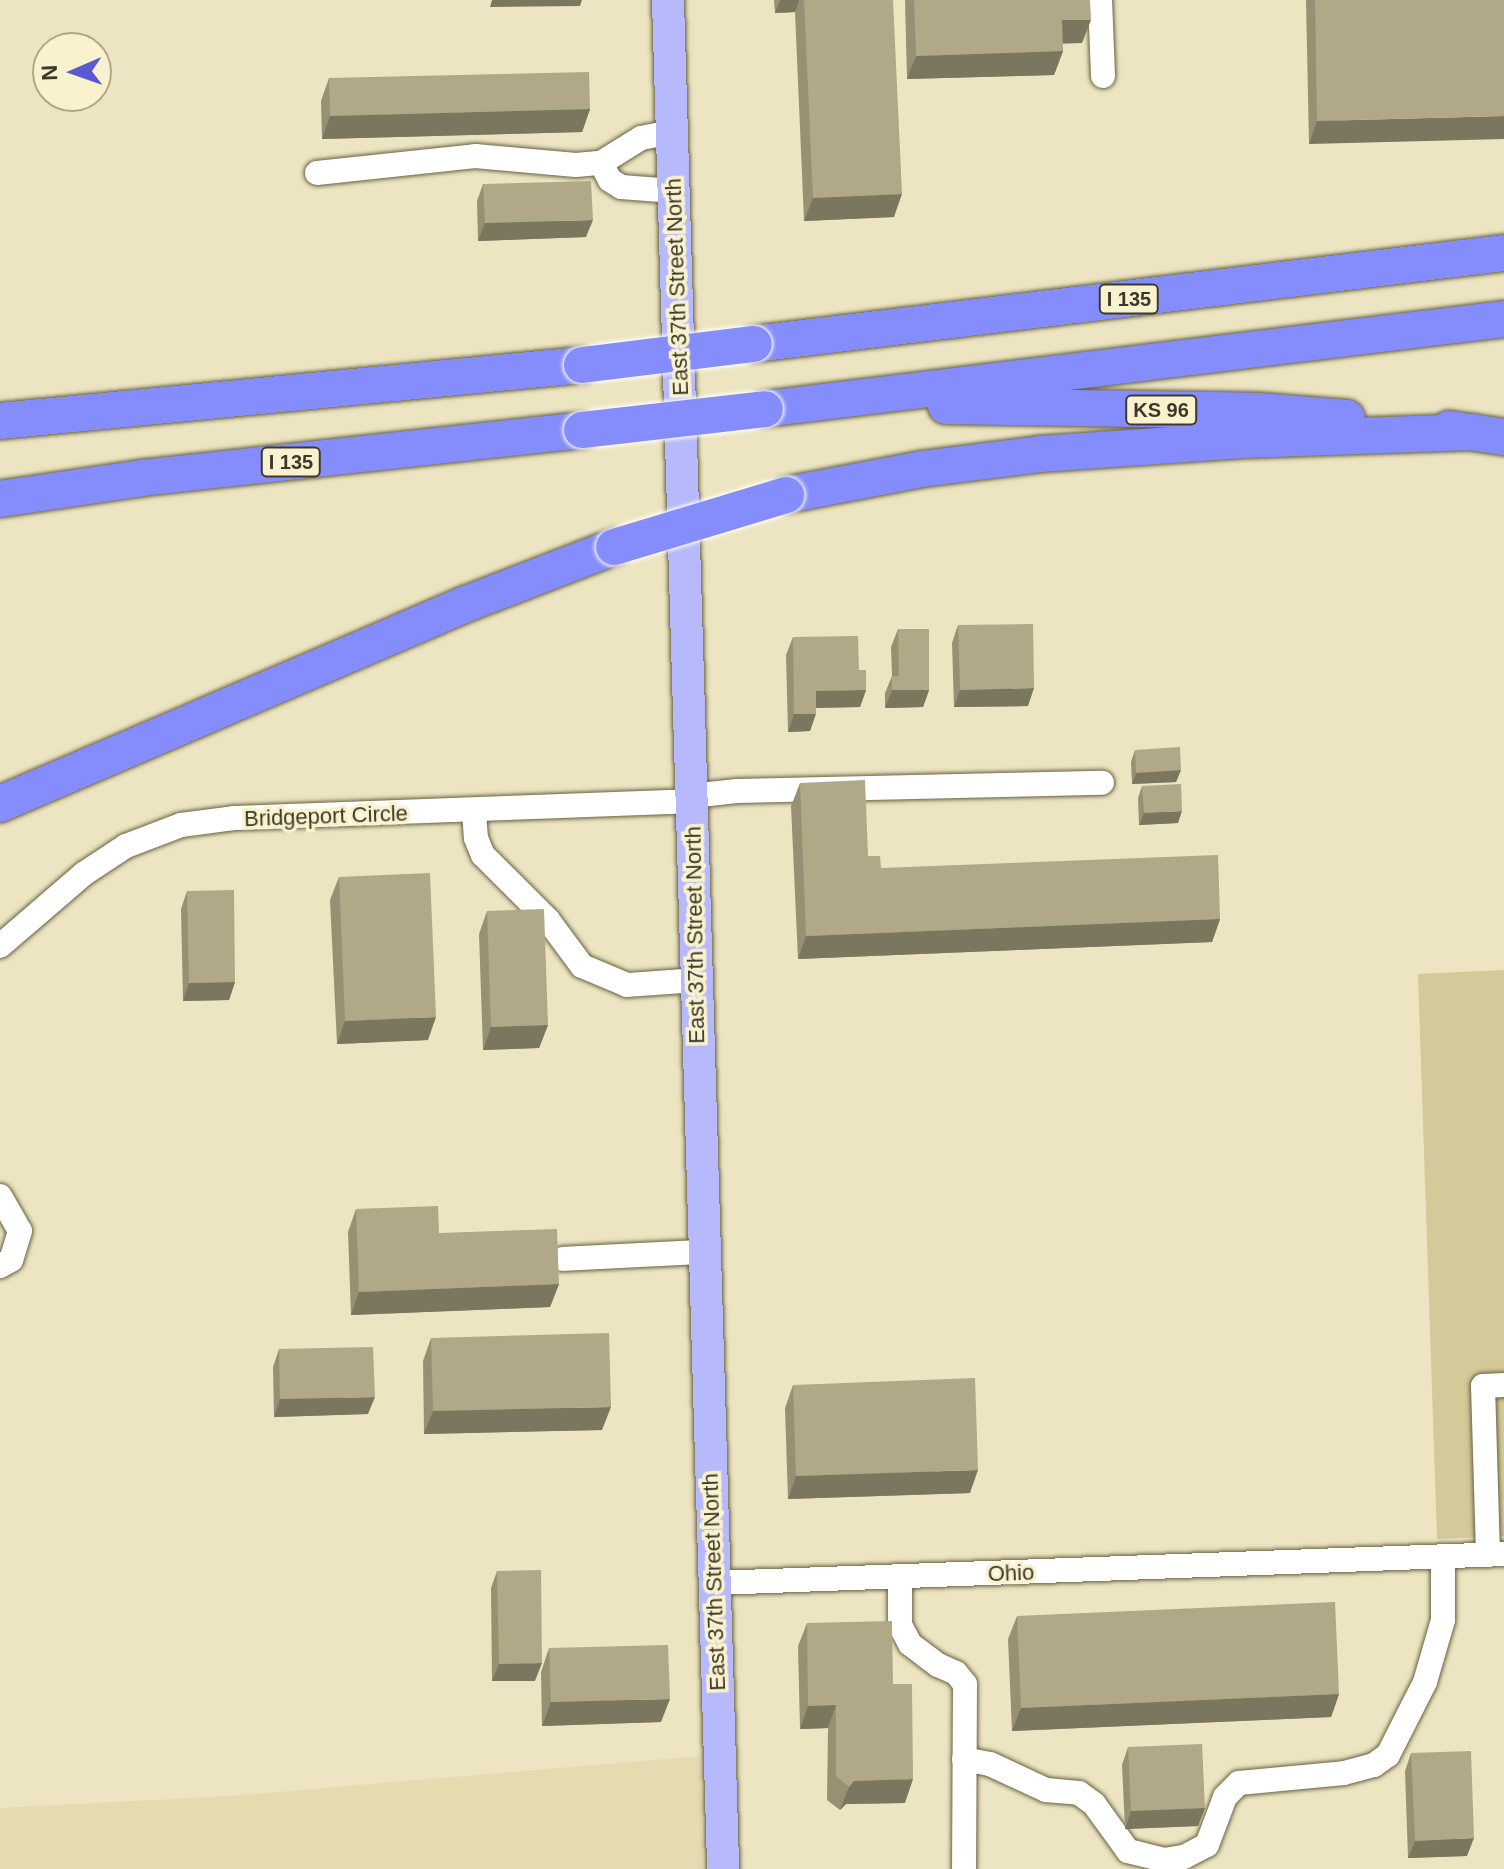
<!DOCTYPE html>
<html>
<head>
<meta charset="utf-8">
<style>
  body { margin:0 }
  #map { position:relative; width:1504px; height:1869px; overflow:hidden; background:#ede5c1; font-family:Arial,sans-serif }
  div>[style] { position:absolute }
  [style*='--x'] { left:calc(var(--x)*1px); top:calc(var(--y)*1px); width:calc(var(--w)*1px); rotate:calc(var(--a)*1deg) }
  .built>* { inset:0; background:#e5dbb0 }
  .green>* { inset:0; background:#d4c999 }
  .roads { filter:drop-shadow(0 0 2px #686142) drop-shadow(0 0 2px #686142) }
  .minor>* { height:24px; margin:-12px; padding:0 12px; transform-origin:12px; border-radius:12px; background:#fff }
  .major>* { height:32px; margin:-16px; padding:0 16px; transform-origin:16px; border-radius:16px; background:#b6bafd }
  .highway>* { height:36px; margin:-18px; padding:0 18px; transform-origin:18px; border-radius:18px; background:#858cfb }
  .bridges { filter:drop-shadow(0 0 2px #fff) drop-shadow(0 0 2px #fff) }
  .highway-bridge>* { height:36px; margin:-18px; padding:0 18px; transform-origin:18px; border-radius:18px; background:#858cfb }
  .wall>* { inset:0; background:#979073 }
  .shaded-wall>* { inset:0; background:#7b765e }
  .building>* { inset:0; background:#b0a886 }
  span { translate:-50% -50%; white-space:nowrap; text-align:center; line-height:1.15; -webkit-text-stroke:7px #faf2ce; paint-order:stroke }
  .shield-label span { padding:2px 6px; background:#faf2ce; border:2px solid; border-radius:6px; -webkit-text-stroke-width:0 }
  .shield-label { font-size:20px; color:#3c392b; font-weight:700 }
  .street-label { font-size:22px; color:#3c392b }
  .north { position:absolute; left:32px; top:32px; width:80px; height:80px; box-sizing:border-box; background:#faf2ce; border:2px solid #aea88d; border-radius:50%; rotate:268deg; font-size:22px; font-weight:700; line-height:32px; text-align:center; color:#3c392b }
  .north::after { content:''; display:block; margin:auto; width:28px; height:36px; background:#5959d0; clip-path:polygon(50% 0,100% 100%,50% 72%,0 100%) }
</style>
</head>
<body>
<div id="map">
  <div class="built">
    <i style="clip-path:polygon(700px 1756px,703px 1869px,0 1869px,0 1808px,229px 1796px)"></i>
  </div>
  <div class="green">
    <i style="clip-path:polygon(1504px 970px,1504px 1536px,1437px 1539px,1418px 974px)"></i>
  </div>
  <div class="roads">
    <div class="minor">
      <i style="--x:1100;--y:0;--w:76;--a:87.7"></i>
      <i style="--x:601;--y:163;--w:19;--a:62"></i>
      <i style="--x:610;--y:180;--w:13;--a:32"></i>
      <i style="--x:621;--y:187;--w:53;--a:4.3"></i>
      <i style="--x:317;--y:173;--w:159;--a:-6.1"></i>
      <i style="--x:475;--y:156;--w:101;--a:5.1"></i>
      <i style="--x:576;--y:165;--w:25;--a:-5"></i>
      <i style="--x:601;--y:163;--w:47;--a:-32"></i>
      <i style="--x:641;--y:138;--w:32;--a:-11"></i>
      <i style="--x:691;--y:796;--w:46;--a:-6.2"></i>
      <i style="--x:737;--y:791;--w:365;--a:-1.3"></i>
      <i style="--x:474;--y:811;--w:27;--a:86"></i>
      <i style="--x:476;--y:838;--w:18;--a:68"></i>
      <i style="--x:483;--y:855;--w:92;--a:45"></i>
      <i style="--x:548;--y:920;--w:57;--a:53.5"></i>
      <i style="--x:582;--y:966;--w:49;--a:22.9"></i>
      <i style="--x:627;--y:985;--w:69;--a:-4.1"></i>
      <i style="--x:0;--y:946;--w:112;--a:-40.7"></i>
      <i style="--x:85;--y:873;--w:49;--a:-33.4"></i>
      <i style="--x:126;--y:846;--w:59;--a:-20.9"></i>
      <i style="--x:181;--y:825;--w:53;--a:-7.5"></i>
      <i style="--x:234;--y:818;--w:457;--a:-2.1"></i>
      <i style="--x:0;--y:1196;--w:40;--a:60.3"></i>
      <i style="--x:20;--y:1231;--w:30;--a:107"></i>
      <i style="--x:11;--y:1260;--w:13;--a:151"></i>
      <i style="--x:563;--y:1259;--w:140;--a:-2.9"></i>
      <i style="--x:1488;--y:1554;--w:168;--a:-91.7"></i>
      <i style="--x:1483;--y:1386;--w:21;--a:-3"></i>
      <i style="--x:900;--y:1577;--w:48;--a:90"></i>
      <i style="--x:900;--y:1625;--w:21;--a:62"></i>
      <i style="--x:910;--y:1644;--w:35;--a:37"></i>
      <i style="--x:938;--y:1665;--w:20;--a:24"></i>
      <i style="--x:956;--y:1673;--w:14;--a:51"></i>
      <i style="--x:965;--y:1684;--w:185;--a:90.3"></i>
      <i style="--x:715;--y:1583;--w:790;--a:-2.1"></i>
      <i style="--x:964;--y:1759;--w:26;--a:11"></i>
      <i style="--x:990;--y:1764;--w:62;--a:24.9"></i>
      <i style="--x:1046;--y:1790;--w:33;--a:5"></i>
      <i style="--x:1079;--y:1793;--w:19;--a:36"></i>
      <i style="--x:1094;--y:1804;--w:58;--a:54.1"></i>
      <i style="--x:1128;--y:1851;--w:37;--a:14"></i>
      <i style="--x:1164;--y:1860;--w:20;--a:-9"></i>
      <i style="--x:1184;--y:1857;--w:26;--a:-28"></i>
      <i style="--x:1207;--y:1845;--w:51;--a:-69.4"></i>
      <i style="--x:1225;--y:1797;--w:20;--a:-45"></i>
      <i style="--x:1239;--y:1783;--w:105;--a:-5.4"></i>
      <i style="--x:1344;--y:1773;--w:31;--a:-15"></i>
      <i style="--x:1374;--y:1765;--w:17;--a:-36"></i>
      <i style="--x:1388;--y:1755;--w:82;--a:-63.1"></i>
      <i style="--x:1425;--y:1682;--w:65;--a:-73.8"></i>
      <i style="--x:1443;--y:1620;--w:64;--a:-90"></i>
    </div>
    <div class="major">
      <i style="--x:668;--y:0;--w:1870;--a:88.31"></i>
    </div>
    <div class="highway">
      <i style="--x:754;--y:344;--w:756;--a:-6.92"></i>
      <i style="--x:946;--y:406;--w:313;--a:0.9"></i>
      <i style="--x:1259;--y:411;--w:88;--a:4.5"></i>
      <i style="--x:765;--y:409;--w:744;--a:-6.94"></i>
      <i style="--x:0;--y:421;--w:585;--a:-5.5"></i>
      <i style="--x:1449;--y:429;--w:56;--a:8.3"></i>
      <i style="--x:786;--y:495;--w:138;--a:-10.8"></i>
      <i style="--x:922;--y:469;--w:119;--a:-7.2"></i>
      <i style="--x:1040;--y:454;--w:204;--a:-3.9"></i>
      <i style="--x:1244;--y:440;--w:229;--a:-2"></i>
      <i style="--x:0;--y:499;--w:144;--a:-8.4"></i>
      <i style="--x:142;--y:478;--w:443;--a:-6.2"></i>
      <i style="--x:0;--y:804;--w:507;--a:-23.23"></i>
      <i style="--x:466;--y:604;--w:159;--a:-21.1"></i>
    </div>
  </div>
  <div class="bridges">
    <div class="highway-bridge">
      <i style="--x:582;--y:365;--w:173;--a:-7"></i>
      <i style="--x:582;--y:430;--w:184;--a:-6.5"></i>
      <i style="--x:614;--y:547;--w:180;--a:-16.8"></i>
    </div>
  </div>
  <div class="wall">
    <i style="clip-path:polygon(774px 0,893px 0,894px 217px,804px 221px,795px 12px,775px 13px)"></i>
    <i style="clip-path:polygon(905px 0,1090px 0,1082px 43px,1062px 43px,1063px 51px,1054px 75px,907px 79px)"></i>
    <i style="clip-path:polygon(1306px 0,1504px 0,1309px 144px)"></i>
    <i style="clip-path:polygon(329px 78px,590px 109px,582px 132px,322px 139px,321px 101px)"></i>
    <i style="clip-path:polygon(483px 184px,586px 237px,478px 241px,477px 201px)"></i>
    <i style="clip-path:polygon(958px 625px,1028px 706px,954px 707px,952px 643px)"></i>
    <i style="clip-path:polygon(898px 629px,929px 690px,923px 707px,885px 708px,885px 693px,892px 676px,891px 647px)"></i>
    <i style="clip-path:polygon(793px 637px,859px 670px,866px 690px,860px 707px,816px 708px,810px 731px,788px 732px,786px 655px)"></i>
    <i style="clip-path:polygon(1135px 750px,1181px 770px,1176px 782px,1132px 784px,1131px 762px)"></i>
    <i style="clip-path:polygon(800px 783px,868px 856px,881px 868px,1220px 919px,1212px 942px,798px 959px,791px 806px)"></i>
    <i style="clip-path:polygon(1142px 786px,1178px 823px,1139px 825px,1138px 798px)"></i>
    <i style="clip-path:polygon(339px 877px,428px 1040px,337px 1044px,330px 900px)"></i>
    <i style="clip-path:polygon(187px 891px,235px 982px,229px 1000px,183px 1001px,181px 909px)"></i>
    <i style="clip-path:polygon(487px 911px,548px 1025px,539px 1048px,483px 1050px,479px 934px)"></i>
    <i style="clip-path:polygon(356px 1209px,439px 1233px,559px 1284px,550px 1307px,351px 1315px,348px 1232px)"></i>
    <i style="clip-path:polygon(431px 1338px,602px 1430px,424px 1434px,423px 1361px)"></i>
    <i style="clip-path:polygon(279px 1349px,368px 1414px,274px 1417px,273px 1367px)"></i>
    <i style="clip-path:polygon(793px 1385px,970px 1493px,788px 1499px,785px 1408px)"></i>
    <i style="clip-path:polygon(497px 1571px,535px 1681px,492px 1681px,491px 1588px)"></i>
    <i style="clip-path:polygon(1017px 1616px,1339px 1694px,1331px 1717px,1012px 1731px,1008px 1639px)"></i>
    <i style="clip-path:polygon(807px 1623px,893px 1684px,905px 1803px,846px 1804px,840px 1810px,827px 1800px,828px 1728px,800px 1729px,798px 1646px)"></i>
    <i style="clip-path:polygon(549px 1648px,661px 1722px,542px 1726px,541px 1672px)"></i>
    <i style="clip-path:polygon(1128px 1747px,1205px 1808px,1198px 1826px,1125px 1829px,1122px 1765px)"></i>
    <i style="clip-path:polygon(1411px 1753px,1467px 1856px,1408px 1858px,1405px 1771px)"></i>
  </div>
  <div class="shaded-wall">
    <i style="clip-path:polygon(492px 0,582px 0,580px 6px,490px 7px)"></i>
    <i style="clip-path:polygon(780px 0,799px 0,795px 12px,775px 13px)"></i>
    <i style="clip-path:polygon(1062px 20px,1091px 20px,1082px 43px,1053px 44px)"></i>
    <i style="clip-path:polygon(1063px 51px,1054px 75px,907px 79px,916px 56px)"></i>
    <i style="clip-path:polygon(590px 109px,582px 132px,322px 139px,330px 116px)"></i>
    <i style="clip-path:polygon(1504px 116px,1504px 139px,1309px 144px,1317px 121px)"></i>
    <i style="clip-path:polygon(902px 194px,894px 217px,804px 221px,813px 198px)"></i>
    <i style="clip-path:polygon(593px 220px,586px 237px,478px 241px,485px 223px)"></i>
    <i style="clip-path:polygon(1034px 688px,1028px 706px,954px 707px,960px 690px)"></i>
    <i style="clip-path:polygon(866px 690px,860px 707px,810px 708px,816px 691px)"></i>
    <i style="clip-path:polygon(892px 690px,929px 690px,923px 707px,885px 708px)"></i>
    <i style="clip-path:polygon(794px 714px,816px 714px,810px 731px,788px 732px)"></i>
    <i style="clip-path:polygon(1181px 770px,1176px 782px,1132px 784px,1136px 773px)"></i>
    <i style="clip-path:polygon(1182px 811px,1178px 823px,1139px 825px,1144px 813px)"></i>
    <i style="clip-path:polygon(1220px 919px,1212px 942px,798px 959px,806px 936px)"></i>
    <i style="clip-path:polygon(235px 982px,229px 1000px,183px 1001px,189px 983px)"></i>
    <i style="clip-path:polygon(436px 1017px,428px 1040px,337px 1044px,345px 1021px)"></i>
    <i style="clip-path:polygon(548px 1025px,539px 1048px,483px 1050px,491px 1027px)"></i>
    <i style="clip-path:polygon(559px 1284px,550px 1307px,351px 1315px,359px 1292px)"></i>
    <i style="clip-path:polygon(375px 1397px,368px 1414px,274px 1417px,280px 1399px)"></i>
    <i style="clip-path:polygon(611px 1407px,602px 1430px,424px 1434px,433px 1411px)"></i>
    <i style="clip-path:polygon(978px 1470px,970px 1493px,788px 1499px,796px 1476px)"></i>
    <i style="clip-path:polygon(542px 1663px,535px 1681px,492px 1681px,499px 1664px)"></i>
    <i style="clip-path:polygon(1339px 1694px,1331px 1717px,1012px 1731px,1021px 1708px)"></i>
    <i style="clip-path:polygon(670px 1699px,661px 1722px,542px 1726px,551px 1702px)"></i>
    <i style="clip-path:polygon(836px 1705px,828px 1728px,800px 1729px,808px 1706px)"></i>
    <i style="clip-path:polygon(913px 1779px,905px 1803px,846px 1804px,840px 1810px,849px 1787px,854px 1781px)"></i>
    <i style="clip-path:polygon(1205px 1808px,1198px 1826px,1125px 1829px,1131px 1811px)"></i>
    <i style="clip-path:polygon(1474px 1838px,1467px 1856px,1408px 1858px,1415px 1841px)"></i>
  </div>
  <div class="building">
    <i style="clip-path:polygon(804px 0,893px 0,902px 194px,813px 198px)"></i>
    <i style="clip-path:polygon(914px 0,1090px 0,1091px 20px,1062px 20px,1063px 51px,916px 56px)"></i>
    <i style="clip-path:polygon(1315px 0,1504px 0,1504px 116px,1317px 121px)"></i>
    <i style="clip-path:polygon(589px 72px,590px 109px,330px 116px,329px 78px)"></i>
    <i style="clip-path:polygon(591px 181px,593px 220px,485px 223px,483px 184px)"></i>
    <i style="clip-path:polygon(1033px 624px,1034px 688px,960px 690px,958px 625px)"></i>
    <i style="clip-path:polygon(898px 629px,929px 629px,929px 690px,892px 690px,892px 676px,899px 676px)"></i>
    <i style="clip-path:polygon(858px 636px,859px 670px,866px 670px,866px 690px,816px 691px,816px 714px,794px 714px,793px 637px)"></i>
    <i style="clip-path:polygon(1180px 747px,1181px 770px,1136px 773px,1135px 750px)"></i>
    <i style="clip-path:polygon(865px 780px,868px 856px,880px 856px,881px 868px,1218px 855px,1220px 919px,806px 936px,800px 783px)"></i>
    <i style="clip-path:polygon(1181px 784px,1182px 811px,1144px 813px,1142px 786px)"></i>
    <i style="clip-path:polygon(430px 873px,436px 1017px,345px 1021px,339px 877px)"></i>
    <i style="clip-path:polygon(234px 890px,235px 982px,189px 983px,187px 891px)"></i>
    <i style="clip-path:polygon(544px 909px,548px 1025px,491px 1027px,487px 911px)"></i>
    <i style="clip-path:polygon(438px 1206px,439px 1233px,557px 1229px,559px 1284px,359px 1292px,356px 1209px)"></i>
    <i style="clip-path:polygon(609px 1333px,611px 1407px,433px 1411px,431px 1338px)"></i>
    <i style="clip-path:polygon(373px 1347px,375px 1397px,280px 1399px,279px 1349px)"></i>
    <i style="clip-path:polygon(975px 1378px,978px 1470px,796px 1476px,793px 1385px)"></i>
    <i style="clip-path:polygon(541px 1570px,542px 1663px,499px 1664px,497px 1571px)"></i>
    <i style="clip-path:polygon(1335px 1602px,1339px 1694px,1021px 1708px,1017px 1616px)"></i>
    <i style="clip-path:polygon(892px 1621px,893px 1684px,912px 1684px,913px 1779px,854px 1781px,849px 1787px,836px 1776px,836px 1705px,808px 1706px,807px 1623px)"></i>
    <i style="clip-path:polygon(668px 1645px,670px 1699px,551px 1702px,549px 1648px)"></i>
    <i style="clip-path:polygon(1202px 1744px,1205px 1808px,1131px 1811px,1128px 1747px)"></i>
    <i style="clip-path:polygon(1471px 1751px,1474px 1838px,1415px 1841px,1411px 1753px)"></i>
  </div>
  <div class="shield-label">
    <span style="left:1129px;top:299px">I 135</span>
    <span style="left:1161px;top:410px">KS 96</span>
    <span style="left:291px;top:462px">I 135</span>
  </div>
  <div class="street-label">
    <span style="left:677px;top:287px;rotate:-92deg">East 37th Street North</span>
    <span style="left:326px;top:816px;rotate:-2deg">Bridgeport Circle</span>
    <span style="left:695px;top:935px;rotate:-91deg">East 37th Street North</span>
    <span style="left:1011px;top:1573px;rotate:-2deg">Ohio</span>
    <span style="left:714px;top:1582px;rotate:-92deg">East 37th Street North</span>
  </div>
  <div class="north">N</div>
</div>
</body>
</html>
